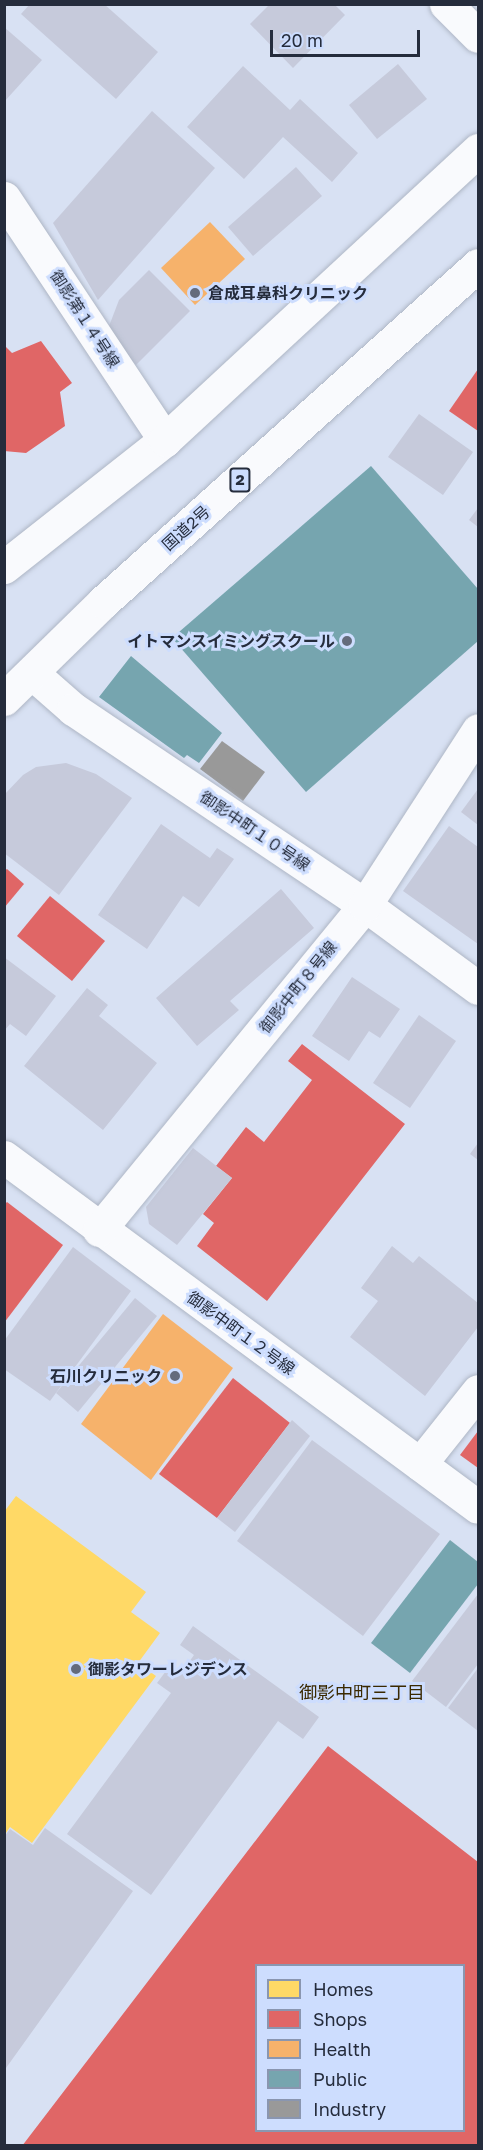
<!DOCTYPE html>
<html>
<head>
<meta charset="utf-8">
<style>
  body { margin:0 }
  #map { position:relative; width:483px; height:2150px; overflow:hidden; background:#d8e1f3; font-family:"Golos Text","Noto Sans JP",sans-serif }
  div>[style] { position:absolute }
  [style*='--x'] { left:calc(var(--x)*1px); top:calc(var(--y)*1px); width:calc(var(--w)*1px); rotate:calc(var(--a)*1deg) }
  .homes>* { inset:0; background:#ffd966 }
  .shops>* { inset:0; background:#e06666 }
  .health>* { inset:0; background:#f6b26b }
  .public>* { inset:0; background:#76a5af }
  .industry>* { inset:0; background:#999 }
  .building>* { inset:0; background:#c6cadb }
  .roads { filter:drop-shadow(0 0 2px #aeb6c5) drop-shadow(0 0 2px #aeb6c5) }
  .minor>* { height:33px; margin:-16.5px; padding:0 16.5px; transform-origin:16.5px; border-radius:16.5px; background:#f9fafd }
  .highway>* { height:33px; margin:-16.5px; padding:0 16.5px; transform-origin:16.5px; border-radius:16.5px; background:#f9fafd }
  .dots>* { width:16px; height:16px; translate:-50% -50%; box-sizing:border-box; border:3px solid #cdddfe; border-radius:50% }
  span { translate:-50% -50%; white-space:nowrap; text-align:center; line-height:1.15; -webkit-text-stroke:6px #cdddfe; paint-order:stroke }
  .shield-label span { padding:2px 4px; background:#cdddfe; border:2px solid; border-radius:4px; -webkit-text-stroke-width:0 }
  .shield-label { font-size:15px; color:#252c3c; font-weight:700 }
  .poi-label { font-size:16px; color:#252c3c; font-weight:700 }
  .left { translate:0 -50%; text-align:left }
  .right { translate:-100% -50%; text-align:right }
  .street-label { font-size:16px; color:#252c3c }
  .neighbourhood-label { font-size:18px; color:#3a2900 }
  .frame { position:absolute; inset:0; border:6px solid #252c3c; pointer-events:none }
  .legend { position:absolute; left:255px; top:1964px; width:210px; height:168px; box-sizing:border-box; background:#cdddfe; border:2px solid #8a96b0; margin:0; padding:8px 10px; list-style:none; font-size:18px; color:#252c3c }
  .legend li { display:flex; align-items:center; gap:12px; height:30px }
  .legend b { width:30px; border:2px solid #8a96b0 }
  .scale { position:absolute; left:270px; top:30px; width:150px; height:27px; box-sizing:border-box; border:3px solid #252c3c; border-top:0; padding-left:8px; font-size:18px; line-height:21px; white-space:nowrap; color:#252c3c; -webkit-text-stroke:4px #cdddfe; paint-order:stroke }
</style>
</head>
<body>
<div id="map">
  <div class="homes">
    <i style="clip-path:polygon(16px 1496px,146px 1592px,131px 1612px,160px 1633px,138px 1663px,156px 1676px,32px 1843px,10px 1827px,4px 1836px,4px 1512px)"></i>
  </div>
  <div class="shops">
    <i style="clip-path:polygon(41px 341px,72px 383px,60px 392px,65px 426px,26px 453px,4px 451px,4px 345px,12px 353px)"></i>
    <i style="clip-path:polygon(478px 369px,478px 431px,449px 411px)"></i>
    <i style="clip-path:polygon(7px 869px,24px 884px,4px 908px,4px 871px)"></i>
    <i style="clip-path:polygon(50px 896px,105px 941px,72px 981px,17px 936px)"></i>
    <i style="clip-path:polygon(302px 1044px,405px 1124px,267px 1301px,197px 1246px,214px 1223px,203px 1214px,232px 1178px,216px 1166px,246px 1127px,264px 1142px,312px 1080px,288px 1061px)"></i>
    <i style="clip-path:polygon(7px 1202px,63px 1245px,4px 1323px,4px 1205px)"></i>
    <i style="clip-path:polygon(233px 1378px,290px 1423px,217px 1518px,159px 1474px)"></i>
    <i style="clip-path:polygon(478px 1431px,478px 1468px,460px 1455px)"></i>
    <i style="clip-path:polygon(evenodd,328px 1746px,478px 1862px,478px 2146px,22px 2146px,328px 1746px,256px 1966px,464px 1966px,464px 2130px,256px 2130px,256px 1966px)"></i>
  </div>
  <div class="health">
    <i style="clip-path:polygon(210px 222px,245px 259px,195px 305px,161px 268px)"></i>
    <i style="clip-path:polygon(163px 1314px,233px 1368px,151px 1480px,81px 1424px)"></i>
  </div>
  <div class="public">
    <i style="clip-path:polygon(371px 466px,478px 589px,478px 641px,306px 792px,172px 638px)"></i>
    <i style="clip-path:polygon(131px 656px,222px 733px,199px 763px,187px 755px,184px 758px,99px 697px)"></i>
    <i style="clip-path:polygon(450px 1540px,478px 1562px,478px 1584px,410px 1673px,371px 1643px)"></i>
  </div>
  <div class="industry">
    <i style="clip-path:polygon(222px 741px,265px 772px,243px 801px,200px 769px)"></i>
  </div>
  <div class="building">
    <i style="clip-path:polygon(30px 4px,104px 4px,158px 52px,116px 99px,21px 14px)"></i>
    <i style="clip-path:polygon(270px 4px,334px 4px,345px 15px,293px 68px,250px 24px)"></i>
    <i style="clip-path:polygon(4px 27px,42px 60px,4px 102px)"></i>
    <i style="clip-path:polygon(398px 64px,427px 99px,377px 139px,349px 105px)"></i>
    <i style="clip-path:polygon(243px 66px,290px 110px,300px 99px,358px 153px,332px 182px,283px 137px,244px 179px,187px 127px)"></i>
    <i style="clip-path:polygon(152px 111px,215px 168px,98px 300px,53px 223px)"></i>
    <i style="clip-path:polygon(296px 167px,322px 196px,253px 256px,228px 227px)"></i>
    <i style="clip-path:polygon(149px 270px,190px 311px,136px 365px,106px 334px,119px 300px)"></i>
    <i style="clip-path:polygon(419px 414px,473px 452px,443px 495px,388px 457px)"></i>
    <i style="clip-path:polygon(478px 508px,478px 527px,469px 520px)"></i>
    <i style="clip-path:polygon(66px 763px,96px 774px,132px 798px,59px 895px,4px 853px,4px 795px,23px 775px,36px 767px)"></i>
    <i style="clip-path:polygon(478px 789px,478px 825px,461px 812px)"></i>
    <i style="clip-path:polygon(161px 824px,210px 858px,217px 848px,234px 859px,199px 907px,183px 896px,147px 949px,98px 915px)"></i>
    <i style="clip-path:polygon(449px 826px,478px 847px,478px 944px,403px 891px)"></i>
    <i style="clip-path:polygon(281px 889px,314px 928px,230px 1001px,239px 1010px,197px 1046px,156px 998px)"></i>
    <i style="clip-path:polygon(4px 957px,56px 996px,26px 1036px,10px 1024px,4px 1031px)"></i>
    <i style="clip-path:polygon(352px 977px,400px 1009px,380px 1038px,369px 1031px,349px 1061px,312px 1036px)"></i>
    <i style="clip-path:polygon(87px 988px,108px 1005px,99px 1016px,157px 1063px,103px 1130px,24px 1066px)"></i>
    <i style="clip-path:polygon(419px 1015px,456px 1041px,410px 1108px,373px 1083px)"></i>
    <i style="clip-path:polygon(478px 1143px,478px 1160px,470px 1154px)"></i>
    <i style="clip-path:polygon(193px 1148px,232px 1178px,177px 1245px,149px 1224px,146px 1207px)"></i>
    <i style="clip-path:polygon(392px 1246px,413px 1263px,419px 1256px,478px 1303px,478px 1327px,425px 1396px,350px 1337px,378px 1301px,361px 1288px)"></i>
    <i style="clip-path:polygon(73px 1247px,131px 1291px,50px 1401px,4px 1369px,4px 1341px)"></i>
    <i style="clip-path:polygon(135px 1298px,157px 1316px,78px 1412px,56px 1393px)"></i>
    <i style="clip-path:polygon(292px 1420px,310px 1436px,235px 1532px,217px 1518px)"></i>
    <i style="clip-path:polygon(312px 1440px,440px 1534px,363px 1636px,237px 1541px)"></i>
    <i style="clip-path:polygon(478px 1594px,478px 1664px,446px 1707px,412px 1681px)"></i>
    <i style="clip-path:polygon(193px 1626px,319px 1717px,303px 1739px,278px 1721px,151px 1895px,67px 1834px,171px 1693px,157px 1683px,169px 1667px,180px 1675px,194px 1655px,180px 1645px)"></i>
    <i style="clip-path:polygon(478px 1668px,478px 1731px,448px 1708px)"></i>
    <i style="clip-path:polygon(45px 1828px,133px 1891px,6px 2068px,4px 1837px,10px 1829px,33px 1845px)"></i>
  </div>
  <div class="roads">
    <div class="minor">
      <i style="--x:446;--y:4;--w:45;--a:45"></i>
      <i style="--x:4;--y:198;--w:291;--a:56.4"></i>
      <i style="--x:32;--y:673;--w:55;--a:41.3"></i>
      <i style="--x:73;--y:709;--w:352;--a:33.9"></i>
      <i style="--x:365;--y:905;--w:140;--a:36.3"></i>
      <i style="--x:4;--y:1157;--w:589;--a:36.44"></i>
      <i style="--x:99;--y:1230;--w:420;--a:-50.7"></i>
      <i style="--x:365;--y:905;--w:208;--a:-57.1"></i>
      <i style="--x:420;--y:1464;--w:93;--a:-51.5"></i>
    </div>
    <div class="highway">
      <i style="--x:4;--y:567;--w:205;--a:-38.3"></i>
      <i style="--x:165;--y:440;--w:427;--a:-42.8"></i>
      <i style="--x:4;--y:699;--w:139;--a:-44.4"></i>
      <i style="--x:103;--y:602;--w:504;--a:-41.94"></i>
    </div>
  </div>
  <div class="dots">
    <i style="left:195px;top:293px;background:#646b7c"></i>
    <i style="left:347px;top:641px;background:#646b7c"></i>
    <i style="left:175px;top:1376px;background:#646b7c"></i>
    <i style="left:76px;top:1669px;background:#646b7c"></i>
  </div>
  <div class="shield-label">
    <span style="left:240px;top:480px">2</span>
  </div>
  <div class="poi-label">
    <span class="left" style="left:208px;top:293px">倉成耳鼻科クリニック</span>
    <span class="right" style="left:335px;top:641px">イトマンスイミングスクール</span>
    <span class="right" style="left:162px;top:1376px">石川クリニック</span>
    <span class="left" style="left:88px;top:1669px">御影タワーレジデンス</span>
  </div>
  <div class="street-label">
    <span style="left:85px;top:319px;rotate:57deg">御影第１４号線</span>
    <span style="left:186px;top:528px;rotate:-42deg">国道2号</span>
    <span style="left:255px;top:831px;rotate:34deg">御影中町１０号線</span>
    <span style="left:298px;top:987px;rotate:-51deg">御影中町８号線</span>
    <span style="left:241px;top:1333px;rotate:36deg">御影中町１２号線</span>
  </div>
  <div class="neighbourhood-label">
    <span style="left:362px;top:1692px">御影中町三丁目</span>
  </div>
  <div class="frame"></div>
  <ul class="legend">
  <li><b style="height:16px;background:#ffd966"></b>Homes</li>
  <li><b style="height:16px;background:#e06666"></b>Shops</li>
  <li><b style="height:16px;background:#f6b26b"></b>Health</li>
  <li><b style="height:16px;background:#76a5af"></b>Public</li>
  <li><b style="height:16px;background:#999"></b>Industry</li>
  </ul>
  <div class="scale">20 m</div>
</div>
</body>
</html>
